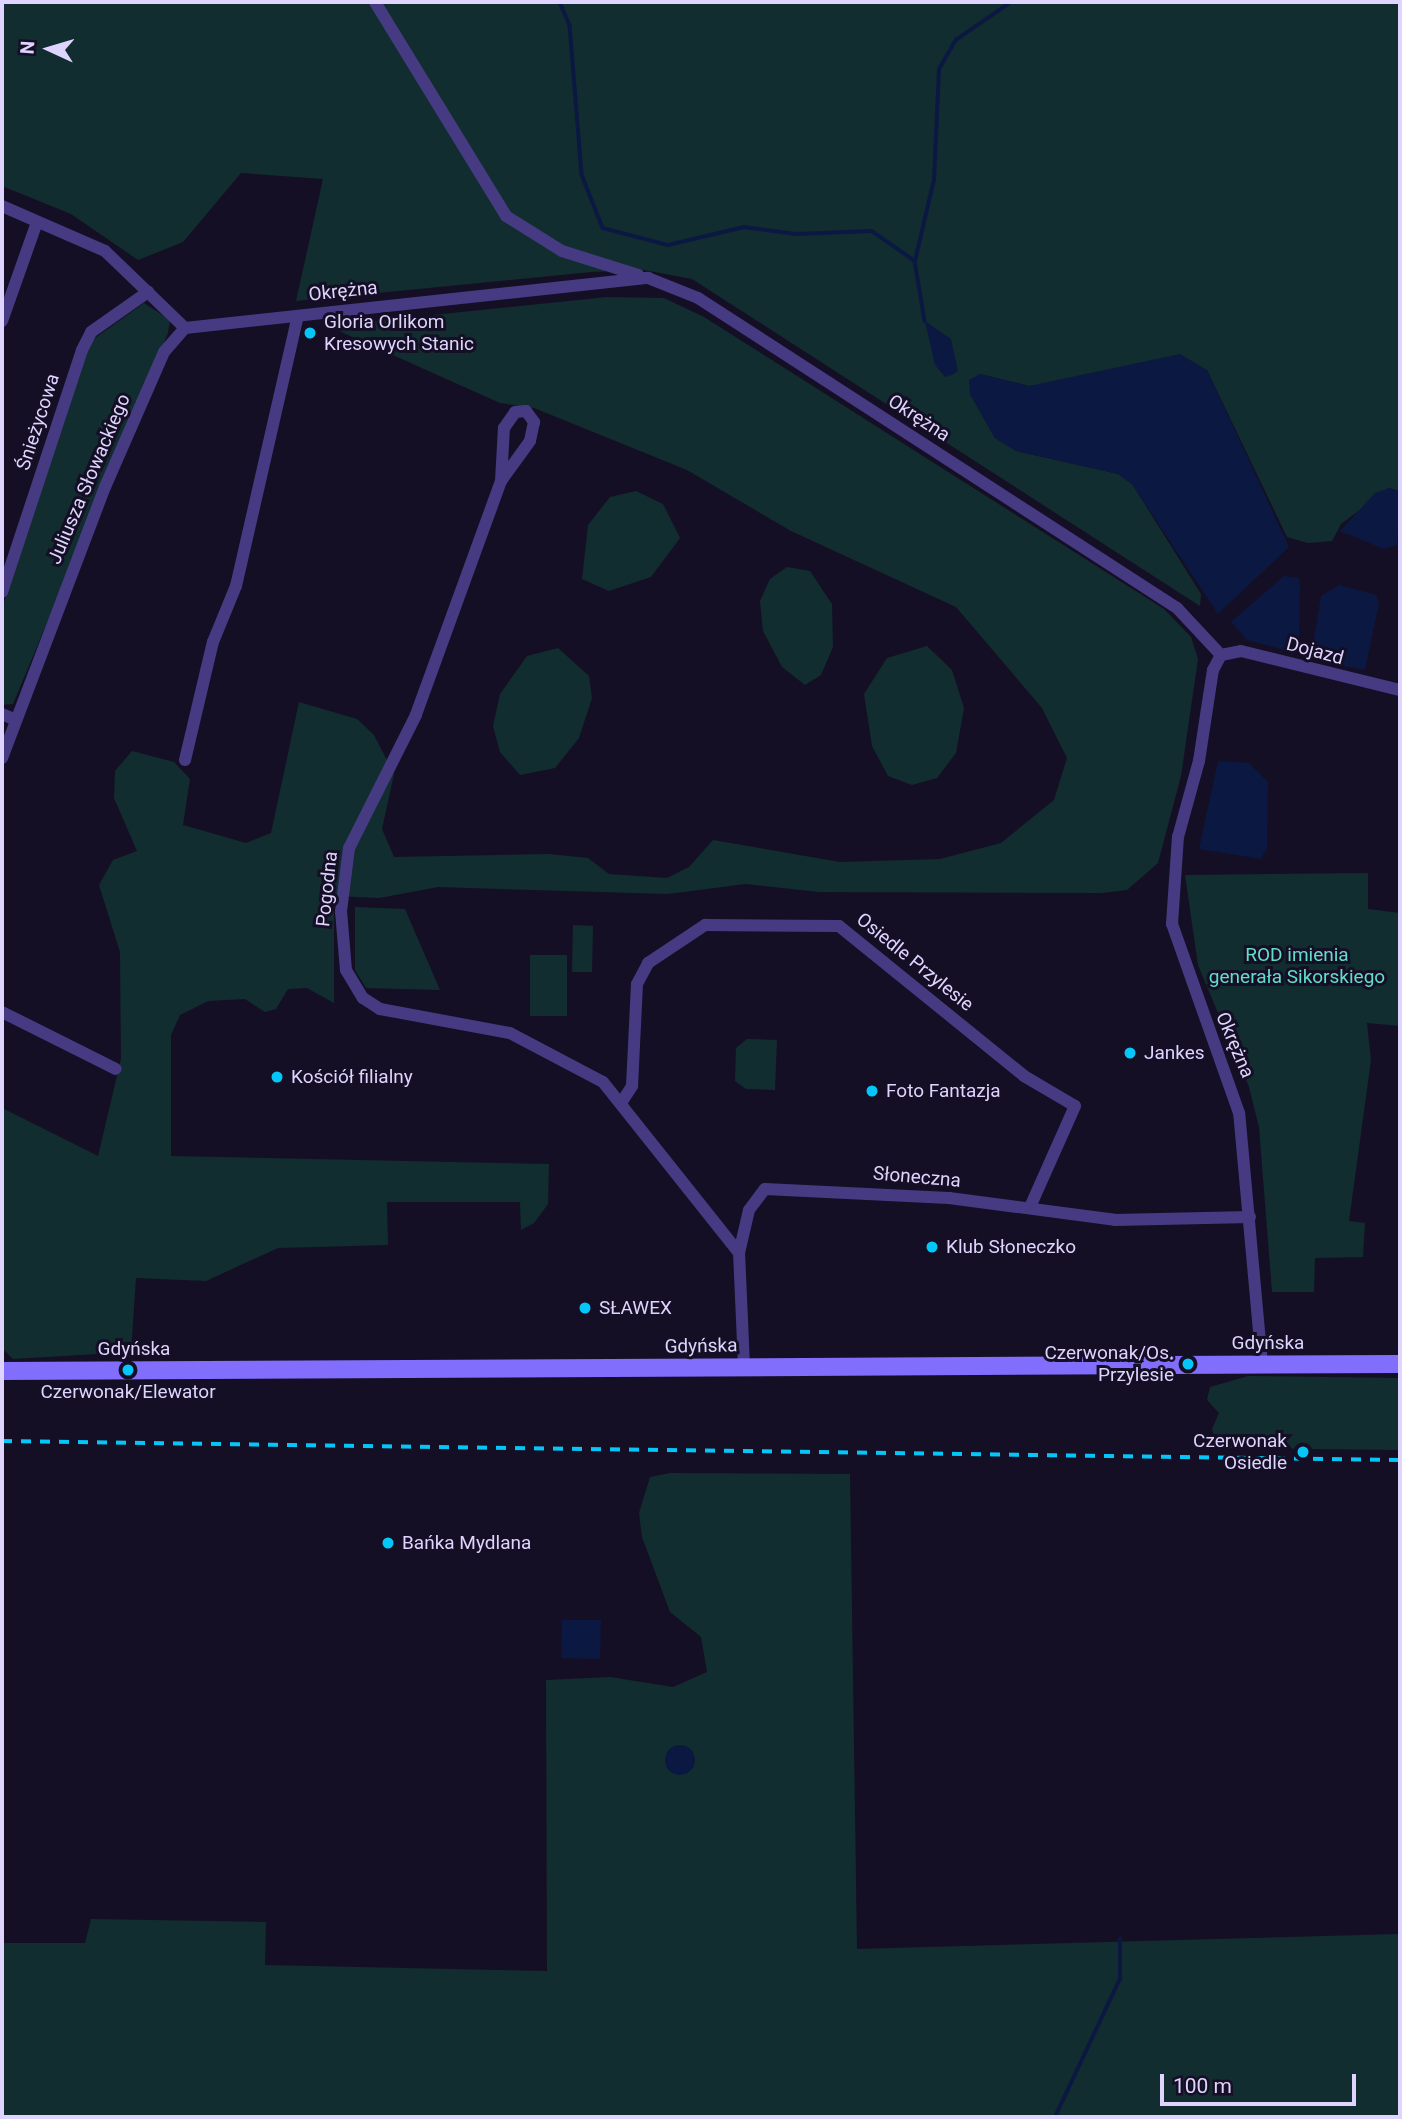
<!DOCTYPE html>
<html>
<head>
<meta charset="utf-8">
<style>
  body { margin:0 }
  #map { position:relative; width:1402px; height:2119px; overflow:hidden; background:#150f25; font-family:Roboto,sans-serif }
  div>[style] { position:absolute }
  [style*='--x'] { left:calc(var(--x)*1px); top:calc(var(--y)*1px); width:calc(var(--w)*1px); rotate:calc(var(--a)*1deg) }
  .green>* { inset:0; background:#122d2f }
  .water>* { inset:0; background:#0b1942 }
  .round { border-radius:50% }
  .stream>* { height:3.5px; margin:-1.75px; padding:0 1.75px; transform-origin:1.75px; border-radius:1.75px; background:#0b1942 }
  .street>* { height:12px; margin:-6px; padding:0 6px; transform-origin:6px; border-radius:6px; background:#463b83 }
  .secondary>* { height:18px; margin:-9px; padding:0 9px; transform-origin:9px; border-radius:9px; background:#816efc }
  .rail>* { height:3.5px; margin-top:-1.75px; transform-origin:0; background:repeating-linear-gradient(90deg,#05c6f9 0 10px,transparent 0 19px) }
  .dots>* { width:19px; height:19px; translate:-50% -50%; box-sizing:border-box; border:4px solid #150f25; border-radius:50% }
  span { translate:-50% -50%; white-space:nowrap; text-align:center; line-height:1.15; -webkit-text-stroke:6px #150f25; paint-order:stroke }
  .street-label { font-size:19px; color:#ded4fe }
  .poi-label { font-size:19px; color:#ded4fe }
  .left { translate:0 -50%; text-align:left }
  .right { translate:-100% -50%; text-align:right }
  .park-label { font-size:19px; color:#61ddcc }
  .frame { position:absolute; inset:0; border:4px solid #ded4fe; pointer-events:none }
  .north { position:absolute; left:14px; top:14px; width:70px; height:70px; -webkit-text-stroke:5px #150f25; paint-order:stroke; rotate:274deg; font-size:19px; font-weight:700; line-height:28px; text-align:center; color:#ded4fe }
  .north::after { content:''; display:block; margin:auto; width:24px; height:32px; background:#ded4fe; clip-path:polygon(50% 0,100% 100%,50% 72%,0 100%) }
  .scale { position:absolute; left:1160px; top:2074px; width:196px; height:32px; box-sizing:border-box; border:4px solid #ded4fe; border-top:0; padding-left:9px; font-size:21px; line-height:24px; white-space:nowrap; color:#ded4fe; -webkit-text-stroke:5px #150f25; paint-order:stroke }
</style>
</head>
<body>
<div id="map">
  <div class="green">
    <i style="clip-path:polygon(2px 2px,1400px 2px,1400px 491px,1389px 488px,1341px 524px,1332px 541px,1308px 543px,1287px 537px,1207px 370px,1029px 386px,980px 374px,970px 394px,995px 438px,1016px 451px,1118px 474px,1132px 484px,1201px 594px,1200px 606px,692px 279px,644px 270px,591px 272px,296px 301px,323px 179px,241px 173px,183px 242px,138px 260px,71px 214px,2px 186px)"></i>
    <i style="clip-path:polygon(607px 297px,664px 298px,704px 317px,1164px 609px,1191px 637px,1198px 659px,1181px 776px,1158px 863px,1127px 890px,1102px 893px,819px 892px,745px 884px,668px 894px,438px 887px,379px 898px,334px 896px,334px 1003px,307px 988px,288px 989px,276px 1009px,265px 1012px,245px 999px,208px 1001px,180px 1015px,171px 1035px,171px 1156px,549px 1164px,548px 1204px,534px 1223px,521px 1230px,520px 1202px,387px 1202px,388px 1245px,278px 1248px,206px 1281px,136px 1278px,131px 1352px,13px 1359px,2px 1348px,2px 1108px,98px 1156px,121px 1059px,120px 952px,99px 885px,113px 860px,137px 851px,114px 798px,115px 771px,132px 751px,174px 762px,190px 779px,183px 825px,246px 843px,271px 833px,299px 702px,357px 719px,374px 735px,394px 774px,382px 829px,394px 857px,549px 854px,588px 858px,609px 874px,667px 878px,689px 867px,713px 840px,840px 862px,940px 859px,1001px 843px,1054px 800px,1067px 758px,1042px 708px,956px 607px,791px 531px,687px 470px,534px 408px,500px 403px,328px 326px)"></i>
    <i style="clip-path:polygon(144px 303px,170px 320px,168px 333px,13px 704px,2px 705px,2px 608px,91px 341px)"></i>
    <i style="clip-path:polygon(636px 491px,663px 504px,680px 538px,651px 577px,609px 591px,582px 579px,588px 525px,610px 497px)"></i>
    <i style="clip-path:polygon(787px 567px,810px 571px,832px 604px,833px 647px,821px 675px,805px 685px,782px 667px,763px 631px,760px 601px,770px 579px)"></i>
    <i style="clip-path:polygon(927px 646px,952px 670px,964px 708px,956px 753px,937px 778px,912px 785px,888px 776px,872px 746px,864px 694px,887px 658px)"></i>
    <i style="clip-path:polygon(558px 648px,589px 676px,592px 698px,579px 738px,555px 768px,520px 775px,500px 752px,493px 726px,500px 694px,527px 656px)"></i>
    <i style="clip-path:polygon(1368px 873px,1368px 909px,1400px 913px,1400px 1026px,1367px 1023px,1371px 1060px,1349px 1221px,1365px 1223px,1363px 1257px,1315px 1258px,1314px 1292px,1272px 1292px,1259px 1127px,1249px 1087px,1198px 965px,1185px 875px)"></i>
    <i style="clip-path:polygon(355px 907px,405px 909px,440px 990px,366px 988px,355px 970px)"></i>
    <i style="clip-path:polygon(573px 925px,593px 926px,592px 972px,572px 972px)"></i>
    <i style="clip-path:polygon(530px 955px,567px 955px,567px 1016px,530px 1016px)"></i>
    <i style="clip-path:polygon(747px 1039px,777px 1040px,775px 1090px,746px 1089px,735px 1081px,736px 1048px)"></i>
    <i style="clip-path:polygon(1248px 1376px,1400px 1378px,1400px 1450px,1217px 1448px,1212px 1429px,1219px 1413px,1207px 1400px,1210px 1387px)"></i>
    <i style="clip-path:polygon(670px 1473px,850px 1474px,857px 1949px,1400px 1934px,1400px 2117px,2px 2117px,2px 1943px,85px 1943px,91px 1919px,266px 1922px,265px 1965px,547px 1971px,546px 1680px,610px 1677px,673px 1687px,707px 1672px,701px 1637px,670px 1612px,642px 1537px,639px 1513px,650px 1477px)"></i>
  </div>
  <div class="water">
    <i style="clip-path:polygon(925px 321px,951px 339px,958px 371px,952px 375px,945px 377px,935px 365px)"></i>
    <i style="clip-path:polygon(1180px 354px,1207px 370px,1289px 547px,1218px 614px,1132px 484px,1118px 474px,1016px 451px,995px 438px,970px 394px,969px 380px,980px 374px,1029px 386px)"></i>
    <i style="clip-path:polygon(1389px 488px,1400px 491px,1397px 545px,1384px 549px,1340px 531px,1375px 493px)"></i>
    <i style="clip-path:polygon(1284px 576px,1299px 578px,1300px 589px,1299px 639px,1285px 650px,1247px 640px,1231px 622px)"></i>
    <i style="clip-path:polygon(1339px 585px,1376px 595px,1379px 603px,1365px 670px,1327px 663px,1313px 646px,1321px 596px)"></i>
    <i style="clip-path:polygon(1218px 761px,1249px 763px,1268px 782px,1267px 848px,1261px 859px,1199px 849px)"></i>
    <i style="clip-path:polygon(562px 1620px,601px 1620px,600px 1659px,561px 1658px)"></i>
    <i class="round" style="left:665px;top:1745px;width:30px;height:30px"></i>
  </div>
  <div class="stream">
    <i style="--x:560;--y:2;--w:25;--a:67"></i>
    <i style="--x:570;--y:25;--w:150;--a:85.4"></i>
    <i style="--x:582;--y:175;--w:57;--a:68.4"></i>
    <i style="--x:603;--y:228;--w:67;--a:14.7"></i>
    <i style="--x:668;--y:245;--w:78;--a:-13.3"></i>
    <i style="--x:744;--y:227;--w:52;--a:7.7"></i>
    <i style="--x:796;--y:234;--w:76;--a:-2.3"></i>
    <i style="--x:872;--y:231;--w:52;--a:34.9"></i>
    <i style="--x:915;--y:261;--w:61;--a:80.5"></i>
    <i style="--x:915;--y:261;--w:83;--a:-76.8"></i>
    <i style="--x:934;--y:180;--w:111;--a:-87.4"></i>
    <i style="--x:939;--y:69;--w:34;--a:-60"></i>
    <i style="--x:956;--y:40;--w:67;--a:-34.6"></i>
    <i style="--x:1055;--y:2117;--w:153;--a:-64.8"></i>
    <i style="--x:1120;--y:1979;--w:40;--a:-90"></i>
  </div>
  <div class="street">
    <i style="--x:375;--y:2;--w:251;--a:58.5"></i>
    <i style="--x:506;--y:216;--w:66;--a:32"></i>
    <i style="--x:562;--y:251;--w:80;--a:17.5"></i>
    <i style="--x:2;--y:206;--w:112;--a:23.6"></i>
    <i style="--x:105;--y:251;--w:111;--a:43.9"></i>
    <i style="--x:2;--y:321;--w:105;--a:-70.5"></i>
    <i style="--x:501;--y:481;--w:53;--a:-86.8"></i>
    <i style="--x:504;--y:428;--w:19;--a:-55"></i>
    <i style="--x:515;--y:412;--w:11;--a:-5"></i>
    <i style="--x:526;--y:411;--w:14;--a:54"></i>
    <i style="--x:534;--y:422;--w:19;--a:102"></i>
    <i style="--x:530;--y:441;--w:49;--a:125.9"></i>
    <i style="--x:501;--y:481;--w:249;--a:110"></i>
    <i style="--x:416;--y:715;--w:149;--a:116.7"></i>
    <i style="--x:349;--y:848;--w:64;--a:97.2"></i>
    <i style="--x:341;--y:911;--w:59;--a:85.2"></i>
    <i style="--x:346;--y:970;--w:33;--a:59"></i>
    <i style="--x:363;--y:998;--w:20;--a:33"></i>
    <i style="--x:380;--y:1009;--w:132;--a:10.5"></i>
    <i style="--x:510;--y:1033;--w:105;--a:27.8"></i>
    <i style="--x:603;--y:1082;--w:218;--a:51.5"></i>
    <i style="--x:2;--y:592;--w:255;--a:-71.7"></i>
    <i style="--x:82;--y:350;--w:20;--a:-63"></i>
    <i style="--x:91;--y:332;--w:70;--a:-35.1"></i>
    <i style="--x:2;--y:714;--w:15;--a:23"></i>
    <i style="--x:2;--y:758;--w:290;--a:-69.2"></i>
    <i style="--x:105;--y:487;--w:147;--a:-66.4"></i>
    <i style="--x:164;--y:352;--w:32;--a:-49"></i>
    <i style="--x:185;--y:328;--w:466;--a:-6.2"></i>
    <i style="--x:648;--y:278;--w:54;--a:21.8"></i>
    <i style="--x:698;--y:298;--w:571;--a:32.91"></i>
    <i style="--x:1177;--y:608;--w:64;--a:46.9"></i>
    <i style="--x:185;--y:760;--w:121;--a:-76.7"></i>
    <i style="--x:213;--y:642;--w:61;--a:-67.7"></i>
    <i style="--x:236;--y:586;--w:277;--a:-77.1"></i>
    <i style="--x:2;--y:1012;--w:127;--a:26.6"></i>
    <i style="--x:623;--y:1100;--w:17;--a:-57"></i>
    <i style="--x:632;--y:1086;--w:102;--a:-87.2"></i>
    <i style="--x:637;--y:984;--w:24;--a:-62"></i>
    <i style="--x:648;--y:963;--w:69;--a:-33.7"></i>
    <i style="--x:705;--y:925;--w:134;--a:0.4"></i>
    <i style="--x:839;--y:926;--w:238;--a:39"></i>
    <i style="--x:1024;--y:1076;--w:59;--a:30.5"></i>
    <i style="--x:1075;--y:1106;--w:111;--a:114"></i>
    <i style="--x:1262;--y:1364;--w:252;--a:-95.2"></i>
    <i style="--x:1239;--y:1113;--w:201;--a:-109.5"></i>
    <i style="--x:1172;--y:924;--w:87;--a:-86.1"></i>
    <i style="--x:1178;--y:837;--w:79;--a:-74.6"></i>
    <i style="--x:1199;--y:761;--w:92;--a:-81.3"></i>
    <i style="--x:1213;--y:670;--w:17;--a:-62"></i>
    <i style="--x:1221;--y:655;--w:20;--a:-11"></i>
    <i style="--x:1241;--y:651;--w:164;--a:13.8"></i>
    <i style="--x:744;--y:1366;--w:113;--a:-92.5"></i>
    <i style="--x:739;--y:1253;--w:44;--a:-76.9"></i>
    <i style="--x:749;--y:1210;--w:26;--a:-53"></i>
    <i style="--x:765;--y:1189;--w:184;--a:2.8"></i>
    <i style="--x:949;--y:1198;--w:167;--a:7.5"></i>
    <i style="--x:1115;--y:1220;--w:135;--a:-1.3"></i>
  </div>
  <div class="secondary">
    <i style="--x:2;--y:1371;--w:1398;--a:-0.29"></i>
  </div>
  <div class="rail">
    <i style="--x:2;--y:1441;--w:1398;--a:0.78"></i>
  </div>
  <div class="dots">
    <i style="left:310px;top:333px;background:#05c6f9"></i>
    <i style="left:1130px;top:1053px;background:#05c6f9"></i>
    <i style="left:277px;top:1077px;background:#05c6f9"></i>
    <i style="left:872px;top:1091px;background:#05c6f9"></i>
    <i style="left:932px;top:1247px;background:#05c6f9"></i>
    <i style="left:585px;top:1308px;background:#05c6f9"></i>
    <i style="left:1188px;top:1364px;background:#05c6f9"></i>
    <i style="left:128px;top:1370px;background:#05c6f9"></i>
    <i style="left:1303px;top:1452px;background:#05c6f9"></i>
    <i style="left:388px;top:1543px;background:#05c6f9"></i>
  </div>
  <div class="street-label">
    <span style="left:343px;top:291px;rotate:-6deg">Okrężna</span>
    <span style="left:919px;top:418px;rotate:33deg">Okrężna</span>
    <span style="left:38px;top:422px;rotate:-72deg">Śnieżycowa</span>
    <span style="left:89px;top:479px;rotate:-67deg">Juliusza Słowackiego</span>
    <span style="left:1315px;top:651px;rotate:15deg">Dojazd</span>
    <span style="left:327px;top:889px;rotate:-84deg">Pogodna</span>
    <span style="left:915px;top:962px;rotate:39deg">Osiedle Przylesie</span>
    <span style="left:1235px;top:1045px;rotate:67deg">Okrężna</span>
    <span style="left:917px;top:1177px;rotate:5deg">Słoneczna</span>
    <span style="left:1268px;top:1343px">Gdyńska</span>
    <span style="left:701px;top:1346px;rotate:-1deg">Gdyńska</span>
    <span style="left:134px;top:1349px">Gdyńska</span>
  </div>
  <div class="poi-label">
    <span class="left" style="left:324px;top:333px">Gloria Orlikom<br>Kresowych Stanic</span>
    <span class="left" style="left:1144px;top:1053px">Jankes</span>
    <span class="left" style="left:291px;top:1077px">Kościół filialny</span>
    <span class="left" style="left:886px;top:1091px">Foto Fantazja</span>
    <span class="left" style="left:946px;top:1247px">Klub Słoneczko</span>
    <span class="left" style="left:599px;top:1308px">SŁAWEX</span>
    <span class="right" style="left:1174px;top:1364px">Czerwonak/Os.<br>Przylesie</span>
    <span style="left:128px;top:1392px">Czerwonak/Elewator</span>
    <span class="right" style="left:1287px;top:1452px">Czerwonak<br>Osiedle</span>
    <span class="left" style="left:402px;top:1543px">Bańka Mydlana</span>
  </div>
  <div class="park-label">
    <span style="left:1297px;top:966px">ROD imienia<br>generała Sikorskiego</span>
  </div>
  <div class="frame"></div>
  <div class="north">N</div>
  <div class="scale">100 m</div>
</div>
</body>
</html>
